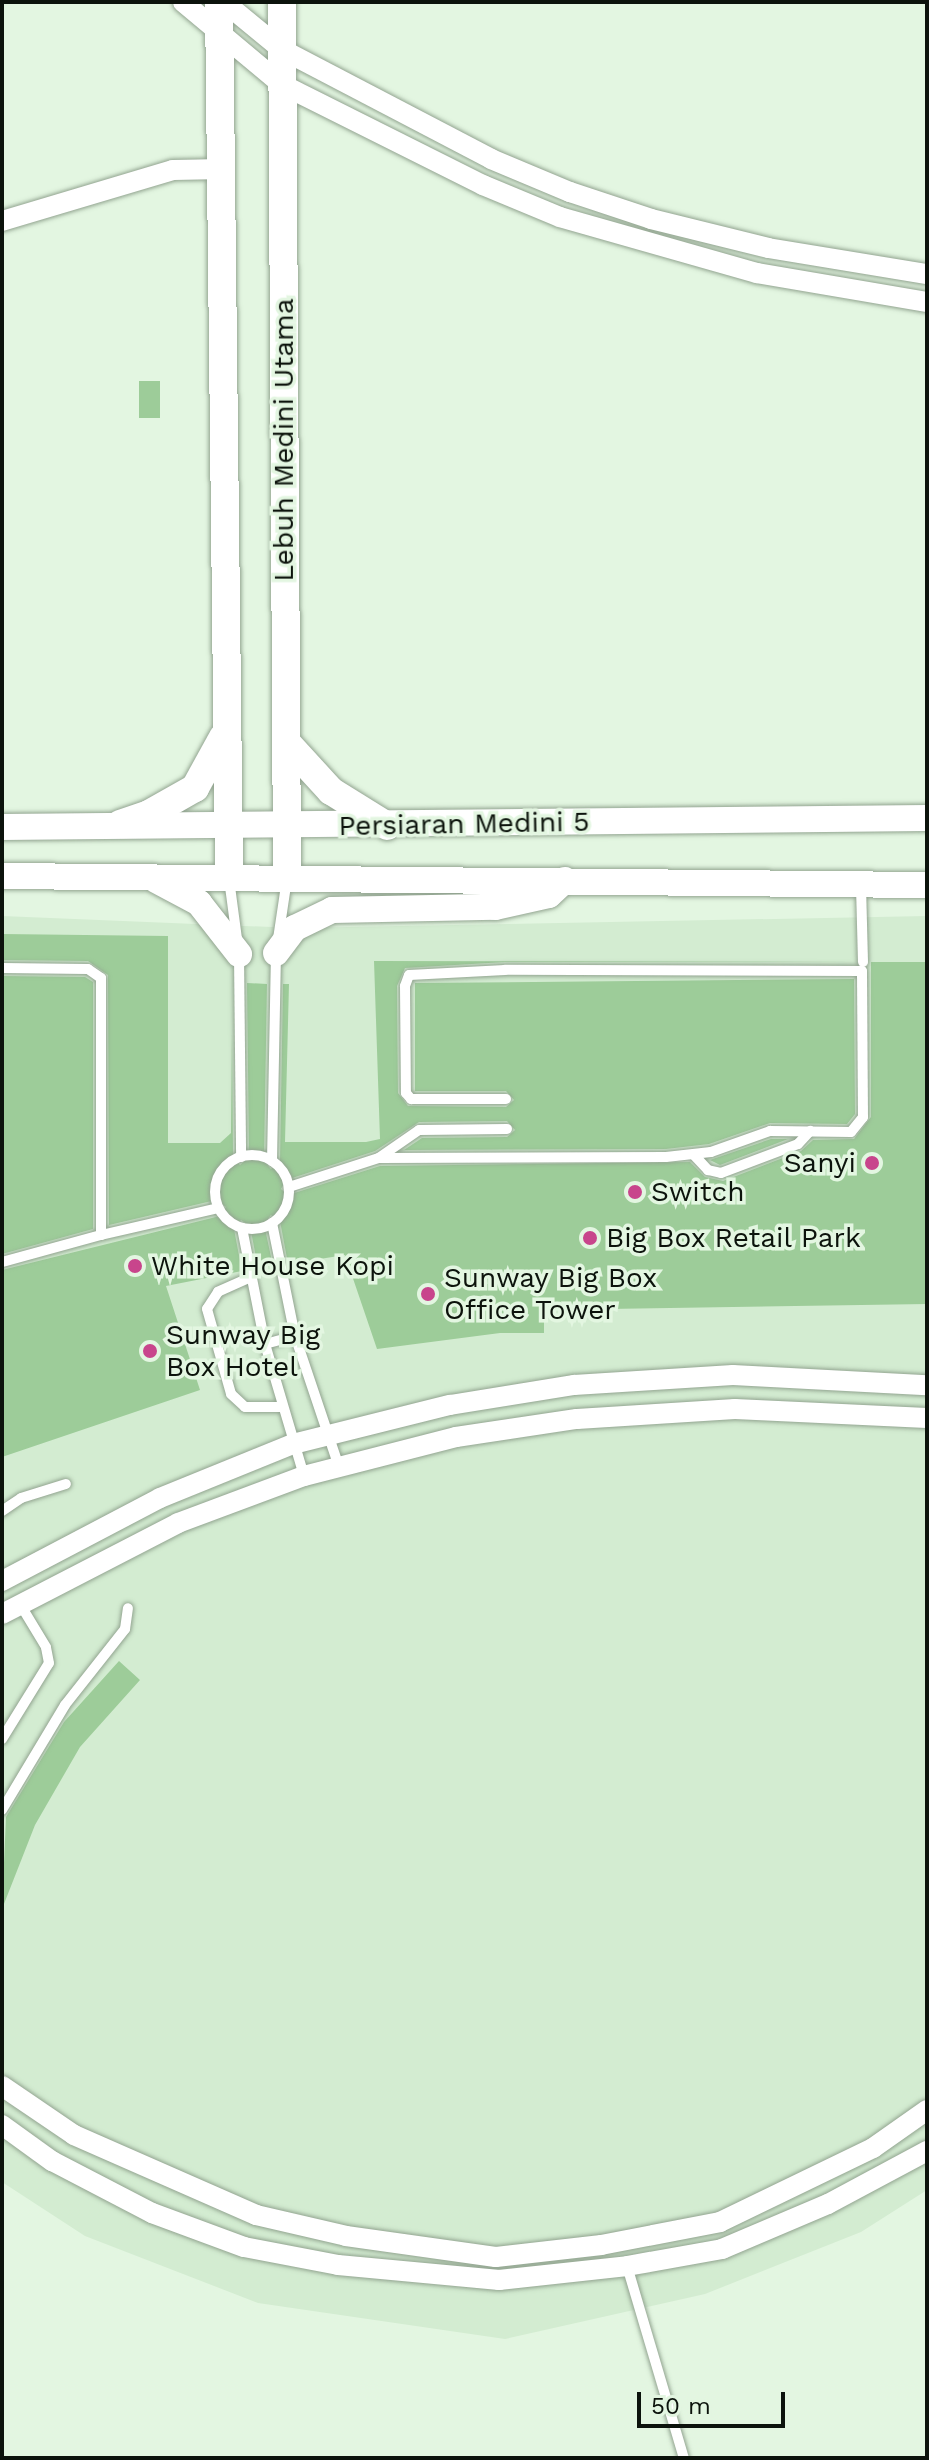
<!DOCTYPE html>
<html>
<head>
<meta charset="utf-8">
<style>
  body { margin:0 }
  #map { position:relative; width:929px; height:2460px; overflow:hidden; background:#e3f6e1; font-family:"Work Sans",sans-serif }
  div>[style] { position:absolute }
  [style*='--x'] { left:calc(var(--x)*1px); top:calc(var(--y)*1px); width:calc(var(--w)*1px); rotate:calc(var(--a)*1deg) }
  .built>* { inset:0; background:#d3ecd1 }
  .building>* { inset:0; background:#9dcc99 }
  .roads { filter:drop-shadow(0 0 2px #92a490) drop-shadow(0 0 2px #92a490) }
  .service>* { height:10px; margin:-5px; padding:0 5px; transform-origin:5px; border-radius:5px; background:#fff }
  .service>.ring { margin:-5px; padding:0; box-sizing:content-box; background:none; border:10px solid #fff; border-radius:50% }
  .minor>* { height:20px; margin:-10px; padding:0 10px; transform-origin:10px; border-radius:10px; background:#fff }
  .tertiary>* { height:26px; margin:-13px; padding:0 13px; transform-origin:13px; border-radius:13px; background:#fff }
  .secondary>* { height:28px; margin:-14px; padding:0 14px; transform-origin:14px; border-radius:14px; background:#fff }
  .dots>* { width:22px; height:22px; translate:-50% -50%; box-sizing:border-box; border:4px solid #e3f6e1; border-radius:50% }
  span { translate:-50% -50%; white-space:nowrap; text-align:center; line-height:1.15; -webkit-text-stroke:7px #e3f6e1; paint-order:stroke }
  .street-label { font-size:28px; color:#0c130c }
  .poi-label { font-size:28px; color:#0c130c }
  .right { translate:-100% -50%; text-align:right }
  .left { translate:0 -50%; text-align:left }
  .frame { position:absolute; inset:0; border:4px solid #0c130c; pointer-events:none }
  .scale { position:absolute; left:637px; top:2392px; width:148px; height:36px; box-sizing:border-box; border:4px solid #0c130c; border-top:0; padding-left:10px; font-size:24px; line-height:28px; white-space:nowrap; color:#0c130c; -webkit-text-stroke:6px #e3f6e1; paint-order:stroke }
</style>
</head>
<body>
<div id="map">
  <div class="built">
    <i style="clip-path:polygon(2px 916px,295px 928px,927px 916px,927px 2190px,861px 2232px,705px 2294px,505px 2339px,258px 2303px,85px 2236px,2px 2182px)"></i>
  </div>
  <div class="building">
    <i style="clip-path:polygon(139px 381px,160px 381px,160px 418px,139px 418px)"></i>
    <i style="clip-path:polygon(2px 934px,168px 936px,168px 1143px,220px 1143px,231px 1133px,232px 1031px,233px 1157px,240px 1165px,249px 1157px,247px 983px,267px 984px,264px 1161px,271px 1169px,280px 1161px,283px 984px,289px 984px,285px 1142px,366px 1142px,380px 1139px,374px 961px,855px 962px,505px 962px,405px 968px,397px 986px,398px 1093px,408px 1106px,506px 1107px,514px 1100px,506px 1091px,415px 1091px,415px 983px,854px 979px,855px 1114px,847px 1124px,770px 1123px,709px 1144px,666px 1149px,404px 1150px,422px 1138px,507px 1137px,515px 1130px,507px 1121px,419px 1122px,375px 1151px,286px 1180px,281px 1189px,288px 1195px,380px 1166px,690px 1162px,705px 1177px,723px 1181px,801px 1151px,813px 1140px,854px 1139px,871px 1117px,871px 962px,927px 962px,927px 1304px,544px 1310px,544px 1333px,500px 1333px,377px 1349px,345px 1255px,288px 1264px,280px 1221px,271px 1215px,264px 1224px,273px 1266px,258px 1268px,250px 1226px,241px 1220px,234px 1229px,242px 1271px,166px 1286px,200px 1390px,2px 1457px,2px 1270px,220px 1216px,226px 1207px,216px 1200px,109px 1225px,108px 975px,88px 961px,2px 960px)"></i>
    <i style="clip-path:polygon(2px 976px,85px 977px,93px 982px,93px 1229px,2px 1254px)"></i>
    <i style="clip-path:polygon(771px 1139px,788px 1139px,720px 1165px,710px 1160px)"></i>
    <i style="clip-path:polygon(119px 1661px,140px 1680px,80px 1747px,35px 1825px,2px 1909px,6px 1817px,64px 1722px)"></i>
  </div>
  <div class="roads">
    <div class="service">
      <i style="--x:229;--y:879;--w:61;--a:82.4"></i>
      <i style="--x:861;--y:886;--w:76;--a:88.5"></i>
      <i style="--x:278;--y:939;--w:61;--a:-81.5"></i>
      <i style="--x:239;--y:955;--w:202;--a:89.4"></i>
      <i style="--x:2;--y:968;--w:86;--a:0.7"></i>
      <i style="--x:88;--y:969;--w:16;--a:35"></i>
      <i style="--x:101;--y:978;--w:257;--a:90"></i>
      <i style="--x:101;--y:1235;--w:120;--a:-13"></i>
      <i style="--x:694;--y:1155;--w:21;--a:47"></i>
      <i style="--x:708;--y:1170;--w:13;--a:13"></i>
      <i style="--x:721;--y:1173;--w:82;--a:-20.6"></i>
      <i style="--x:798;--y:1144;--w:18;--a:-47"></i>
      <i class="ring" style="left:215px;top:1155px;width:64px;height:64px"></i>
      <i style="--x:380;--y:1157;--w:47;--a:-34.7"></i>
      <i style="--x:419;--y:1130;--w:88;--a:-0.7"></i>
      <i style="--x:272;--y:1161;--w:206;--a:-88.9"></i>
      <i style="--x:289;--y:1187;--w:95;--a:-17.9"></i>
      <i style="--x:379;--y:1158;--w:287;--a:-0.2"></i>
      <i style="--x:666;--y:1157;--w:45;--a:-6.3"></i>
      <i style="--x:711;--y:1152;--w:63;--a:-19.6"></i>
      <i style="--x:770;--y:1131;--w:81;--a:0.7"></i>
      <i style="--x:851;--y:1132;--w:19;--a:-51"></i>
      <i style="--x:863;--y:1117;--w:146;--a:-90.4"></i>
      <i style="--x:862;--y:971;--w:357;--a:-179.8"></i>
      <i style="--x:505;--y:970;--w:96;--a:177"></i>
      <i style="--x:409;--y:975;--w:12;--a:110"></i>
      <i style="--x:405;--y:986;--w:107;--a:89.5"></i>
      <i style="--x:406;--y:1093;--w:8;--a:50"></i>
      <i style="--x:411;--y:1099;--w:95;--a:0"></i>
      <i style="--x:272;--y:1223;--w:115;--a:78.5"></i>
      <i style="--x:295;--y:1336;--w:138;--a:71.4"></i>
      <i style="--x:242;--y:1228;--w:118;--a:78.8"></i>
      <i style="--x:265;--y:1344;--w:138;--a:73.5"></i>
      <i style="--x:2;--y:1262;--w:103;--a:-15.3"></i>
      <i style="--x:251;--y:1277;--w:36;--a:156"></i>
      <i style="--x:218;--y:1292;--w:20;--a:123"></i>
      <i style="--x:207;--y:1309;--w:88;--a:74.2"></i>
      <i style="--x:231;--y:1394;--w:19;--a:43"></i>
      <i style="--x:245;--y:1407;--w:38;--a:0"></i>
      <i style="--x:265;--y:1344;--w:31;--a:-15"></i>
      <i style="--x:2;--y:1511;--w:23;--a:-34"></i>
      <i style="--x:21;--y:1498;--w:47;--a:-17.3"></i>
      <i style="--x:2;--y:1739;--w:89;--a:-58.3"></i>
      <i style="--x:49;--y:1663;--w:16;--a:-101"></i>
      <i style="--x:46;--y:1647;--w:50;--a:-121.2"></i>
      <i style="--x:2;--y:1810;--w:122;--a:-59"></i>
      <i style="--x:65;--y:1705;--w:97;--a:-51.7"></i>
      <i style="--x:125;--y:1629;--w:21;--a:-82"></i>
      <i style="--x:627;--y:2266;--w:200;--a:73.5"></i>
    </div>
    <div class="minor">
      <i style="--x:183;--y:2;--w:128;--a:39.9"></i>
      <i style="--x:281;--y:84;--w:226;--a:26.6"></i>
      <i style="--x:483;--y:185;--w:83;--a:22.6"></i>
      <i style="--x:560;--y:217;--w:205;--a:15.9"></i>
      <i style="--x:757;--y:273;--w:172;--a:9.7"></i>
      <i style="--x:224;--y:2;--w:74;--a:39.5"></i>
      <i style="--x:281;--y:49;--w:237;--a:27.6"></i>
      <i style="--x:491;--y:159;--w:86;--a:22.7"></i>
      <i style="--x:570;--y:192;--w:85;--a:18.4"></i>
      <i style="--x:651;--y:219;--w:121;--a:13.9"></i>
      <i style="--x:768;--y:248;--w:161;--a:9.3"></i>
      <i style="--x:2;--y:221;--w:178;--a:-16.6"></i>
      <i style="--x:173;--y:170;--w:51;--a:-1.1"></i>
      <i style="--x:2;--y:1581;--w:178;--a:-27.7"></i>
      <i style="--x:160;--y:1498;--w:144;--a:-22.1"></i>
      <i style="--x:293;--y:1444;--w:162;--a:-14"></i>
      <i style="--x:450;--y:1405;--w:126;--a:-9.2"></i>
      <i style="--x:574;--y:1385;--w:159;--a:-3.6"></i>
      <i style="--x:733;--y:1375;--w:194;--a:3"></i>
      <i style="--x:2;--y:1614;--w:198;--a:-27.3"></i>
      <i style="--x:178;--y:1523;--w:134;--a:-20.5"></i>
      <i style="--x:304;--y:1476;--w:157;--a:-14.4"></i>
      <i style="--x:456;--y:1437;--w:122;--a:-8.5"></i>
      <i style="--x:577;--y:1419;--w:158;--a:-3.6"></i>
      <i style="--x:735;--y:1409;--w:192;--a:2.7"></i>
      <i style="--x:2;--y:2086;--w:87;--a:34.2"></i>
      <i style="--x:74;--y:2135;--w:199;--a:23.7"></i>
      <i style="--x:256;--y:2215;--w:92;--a:13.1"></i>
      <i style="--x:346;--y:2236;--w:151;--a:8"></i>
      <i style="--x:496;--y:2257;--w:106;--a:-6.5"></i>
      <i style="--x:601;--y:2245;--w:121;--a:-10.9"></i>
      <i style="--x:720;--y:2222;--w:170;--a:-25.8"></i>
      <i style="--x:873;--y:2148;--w:66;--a:-35.1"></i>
      <i style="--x:2;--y:2125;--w:62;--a:35.8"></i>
      <i style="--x:52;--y:2161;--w:113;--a:27.5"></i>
      <i style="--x:152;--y:2213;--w:98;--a:20.3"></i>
      <i style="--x:244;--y:2247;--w:96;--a:10.8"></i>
      <i style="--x:338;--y:2265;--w:162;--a:5.3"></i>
      <i style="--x:499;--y:2280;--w:129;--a:-6.2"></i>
      <i style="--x:627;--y:2266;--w:97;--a:-10.1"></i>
      <i style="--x:722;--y:2249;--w:115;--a:-23"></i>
      <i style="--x:828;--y:2204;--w:112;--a:-28.2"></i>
    </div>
    <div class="tertiary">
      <i style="--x:2;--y:827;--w:925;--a:-0.56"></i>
      <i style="--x:2;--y:876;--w:925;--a:0.56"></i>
      <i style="--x:156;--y:880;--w:49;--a:28.1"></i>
      <i style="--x:199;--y:903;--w:65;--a:51.9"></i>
      <i style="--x:276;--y:953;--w:31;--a:-53"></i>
      <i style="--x:295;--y:928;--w:41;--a:-25.9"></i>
      <i style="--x:332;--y:910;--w:163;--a:-1.1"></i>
      <i style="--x:495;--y:907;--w:55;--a:-12.5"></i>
      <i style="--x:549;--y:895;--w:22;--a:-43"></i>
    </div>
    <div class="secondary">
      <i style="--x:219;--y:2;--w:874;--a:89.34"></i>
      <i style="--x:282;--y:2;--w:875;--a:89.67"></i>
      <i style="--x:287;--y:743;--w:65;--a:47.5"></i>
      <i style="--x:331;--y:791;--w:66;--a:32"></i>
      <i style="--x:120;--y:824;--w:31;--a:-19"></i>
      <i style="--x:149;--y:814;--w:53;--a:-29.5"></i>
      <i style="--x:195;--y:788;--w:58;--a:-61.2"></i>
    </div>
  </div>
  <div class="dots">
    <i style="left:872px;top:1163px;background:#c8458c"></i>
    <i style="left:635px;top:1192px;background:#c8458c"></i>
    <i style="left:590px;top:1238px;background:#c8458c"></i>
    <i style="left:135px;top:1266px;background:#c8458c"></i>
    <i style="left:428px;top:1294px;background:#c8458c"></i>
    <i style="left:150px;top:1351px;background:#c8458c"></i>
  </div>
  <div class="street-label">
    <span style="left:284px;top:440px;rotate:-90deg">Lebuh Medini Utama</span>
    <span style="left:464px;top:824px;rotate:-1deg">Persiaran Medini 5</span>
  </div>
  <div class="poi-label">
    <span class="right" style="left:856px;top:1163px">Sanyi</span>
    <span class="left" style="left:651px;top:1192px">Switch</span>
    <span class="left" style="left:606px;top:1238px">Big Box Retail Park</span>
    <span class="left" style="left:151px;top:1266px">White House Kopi</span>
    <span class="left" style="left:444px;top:1294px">Sunway Big Box<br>Office Tower</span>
    <span class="left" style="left:166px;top:1351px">Sunway Big<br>Box Hotel</span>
  </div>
  <div class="frame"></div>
  <div class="scale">50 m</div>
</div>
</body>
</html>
